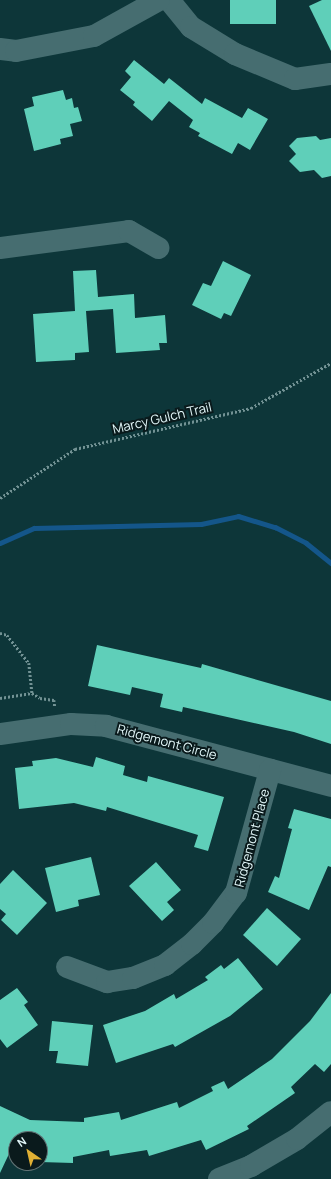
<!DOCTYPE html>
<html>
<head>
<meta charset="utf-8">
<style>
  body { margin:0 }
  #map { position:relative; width:331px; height:1179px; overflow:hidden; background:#0d3639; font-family:Manrope,sans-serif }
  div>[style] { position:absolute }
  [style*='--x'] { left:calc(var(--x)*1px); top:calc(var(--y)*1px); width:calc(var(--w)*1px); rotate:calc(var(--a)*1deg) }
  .stream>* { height:5px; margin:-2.5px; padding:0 2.5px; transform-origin:2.5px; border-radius:2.5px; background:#14568a }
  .building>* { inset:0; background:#5fcfb9 }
  .path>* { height:2.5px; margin-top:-1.25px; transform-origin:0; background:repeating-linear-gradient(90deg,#729294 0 2px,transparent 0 4px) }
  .minor>* { height:22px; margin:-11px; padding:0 11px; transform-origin:11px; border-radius:11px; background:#466d70 }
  span { translate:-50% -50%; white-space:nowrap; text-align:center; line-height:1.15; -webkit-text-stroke:4px #0a1a1c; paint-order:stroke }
  .street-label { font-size:13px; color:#e2f7f9 }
  .north { position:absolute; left:8px; top:1131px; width:40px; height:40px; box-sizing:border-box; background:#0a1a1c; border:1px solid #607274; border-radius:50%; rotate:326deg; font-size:11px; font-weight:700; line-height:16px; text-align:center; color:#e2f7f9 }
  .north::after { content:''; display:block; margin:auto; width:14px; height:18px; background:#e0b034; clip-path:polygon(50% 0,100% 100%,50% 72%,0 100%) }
</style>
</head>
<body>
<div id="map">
  <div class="stream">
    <i style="--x:0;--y:543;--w:37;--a:-24"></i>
    <i style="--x:34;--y:528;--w:167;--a:-1.4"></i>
    <i style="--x:201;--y:524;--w:38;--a:-12"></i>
    <i style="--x:238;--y:516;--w:39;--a:17"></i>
    <i style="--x:275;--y:527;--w:35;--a:27"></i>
    <i style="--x:306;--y:543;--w:32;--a:39"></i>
  </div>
  <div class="building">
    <i style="clip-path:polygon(230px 0,276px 0,276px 24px,230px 24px)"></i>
    <i style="clip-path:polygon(322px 0,331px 0,331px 51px,309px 6px)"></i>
    <i style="clip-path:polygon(134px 60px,164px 84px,169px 78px,202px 104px,205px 98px,242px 118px,248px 108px,268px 119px,250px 150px,238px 143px,232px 154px,198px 136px,200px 133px,189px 127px,193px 120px,169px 101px,152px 121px,133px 105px,135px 102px,120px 90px,131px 77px,125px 71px)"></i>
    <i style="clip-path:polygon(63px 90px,66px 100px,72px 98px,74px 108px,78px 107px,82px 121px,70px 124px,73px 136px,60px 139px,61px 144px,34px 151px,24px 109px,34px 106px,32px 97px)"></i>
    <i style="clip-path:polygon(316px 136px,320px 140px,331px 138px,331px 176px,322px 178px,314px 170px,300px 172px,289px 161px,296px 154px,289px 146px,297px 138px)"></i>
    <i style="clip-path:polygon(223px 261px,251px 275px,231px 316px,224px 313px,221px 319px,192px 305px,203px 283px,211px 286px)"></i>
    <i style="clip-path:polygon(96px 270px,98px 297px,134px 294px,135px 318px,165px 315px,167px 343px,159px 343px,160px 350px,116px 353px,113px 309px,86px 311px,89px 352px,75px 353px,75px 360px,36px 362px,33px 314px,75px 311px,73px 271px)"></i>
    <i style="clip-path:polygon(97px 645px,201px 668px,202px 664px,331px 701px,331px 744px,294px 732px,183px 707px,182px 712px,160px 707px,163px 694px,132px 687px,130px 695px,88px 686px)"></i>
    <i style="clip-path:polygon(96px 757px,125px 766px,123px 775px,147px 782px,148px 776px,224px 797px,208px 851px,194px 847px,198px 835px,107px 807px,106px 811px,74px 803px,19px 809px,15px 768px,33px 766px,32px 761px,56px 758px,93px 767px)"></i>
    <i style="clip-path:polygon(294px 809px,331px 819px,331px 867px,328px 866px,309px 910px,268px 892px,275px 876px,279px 878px,292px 829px,288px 828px)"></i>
    <i style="clip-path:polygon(91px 857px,100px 895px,78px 900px,79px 906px,56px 912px,45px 868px)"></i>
    <i style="clip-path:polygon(156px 862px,181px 890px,167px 902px,174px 910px,162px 921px,129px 886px)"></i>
    <i style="clip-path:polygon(13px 870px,47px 903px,17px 935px,1px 920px,6px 914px,0 909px,0 884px)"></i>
    <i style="clip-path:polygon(267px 908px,301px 939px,277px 966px,243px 935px)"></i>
    <i style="clip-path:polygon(238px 958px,263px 989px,230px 1016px,175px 1047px,173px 1044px,116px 1063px,103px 1025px,145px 1011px,174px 994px,176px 999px,208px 980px,205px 977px,221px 965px,224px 969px)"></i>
    <i style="clip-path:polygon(17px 988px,28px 1002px,24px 1005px,38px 1025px,7px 1048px,0 1039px,0 1000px)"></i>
    <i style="clip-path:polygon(331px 993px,331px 1064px,324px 1072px,315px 1064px,291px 1087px,295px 1093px,247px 1126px,249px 1129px,206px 1150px,201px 1140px,149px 1156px,147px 1150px,110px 1156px,109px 1150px,73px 1157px,73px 1163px,40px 1162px,40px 1139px,16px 1139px,0 1173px,0 1106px,30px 1120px,84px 1122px,84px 1118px,119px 1112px,121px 1120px,177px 1102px,179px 1108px,213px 1091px,211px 1087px,224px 1081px,228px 1089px,272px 1059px,310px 1021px)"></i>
    <i style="clip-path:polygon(52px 1021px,93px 1025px,88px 1066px,56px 1063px,58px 1051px,49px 1051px)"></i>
  </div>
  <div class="path">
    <i style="--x:0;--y:498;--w:90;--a:-33.2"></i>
    <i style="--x:75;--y:449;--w:181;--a:-13.1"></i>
    <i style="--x:251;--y:408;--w:92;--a:-29.4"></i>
    <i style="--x:0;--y:633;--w:7;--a:16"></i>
    <i style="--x:7;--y:635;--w:36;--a:52"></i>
    <i style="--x:29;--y:663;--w:30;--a:84"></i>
    <i style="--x:0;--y:698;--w:32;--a:-9"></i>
    <i style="--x:32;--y:693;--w:9;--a:32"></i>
    <i style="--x:40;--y:698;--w:14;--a:8"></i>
    <i style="--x:54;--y:700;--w:7;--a:82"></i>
  </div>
  <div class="minor">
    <i style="--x:169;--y:0;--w:35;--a:51"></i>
    <i style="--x:191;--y:27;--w:52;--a:31.5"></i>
    <i style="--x:235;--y:54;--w:65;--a:22.6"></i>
    <i style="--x:295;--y:79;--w:36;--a:-8"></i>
    <i style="--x:0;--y:49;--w:16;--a:7"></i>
    <i style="--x:16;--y:51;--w:79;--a:-10.9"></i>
    <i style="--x:94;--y:36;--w:74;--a:-29"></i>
    <i style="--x:0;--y:248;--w:130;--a:-7.5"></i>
    <i style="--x:129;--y:231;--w:34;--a:30"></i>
    <i style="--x:0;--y:734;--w:72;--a:-8"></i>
    <i style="--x:71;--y:724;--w:35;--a:3"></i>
    <i style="--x:106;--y:726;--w:233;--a:14.9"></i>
    <i style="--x:67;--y:967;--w:43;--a:20.6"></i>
    <i style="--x:107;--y:982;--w:26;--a:-9"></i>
    <i style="--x:133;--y:978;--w:35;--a:-22"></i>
    <i style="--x:165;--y:965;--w:34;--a:-38"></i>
    <i style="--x:192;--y:944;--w:30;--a:-45"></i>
    <i style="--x:213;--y:923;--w:38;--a:-53"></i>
    <i style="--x:236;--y:893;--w:128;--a:-74.5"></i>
    <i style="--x:219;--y:1179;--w:35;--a:-22"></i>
    <i style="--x:251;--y:1166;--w:53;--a:-30.4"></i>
    <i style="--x:297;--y:1139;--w:43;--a:-38.5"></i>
  </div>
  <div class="street-label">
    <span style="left:162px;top:418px;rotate:-13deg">Marcy Gulch Trail</span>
    <span style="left:167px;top:742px;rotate:15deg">Ridgemont Circle</span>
    <span style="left:252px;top:838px;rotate:-75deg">Ridgemont Place</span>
  </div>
  <div class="north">N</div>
</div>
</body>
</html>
